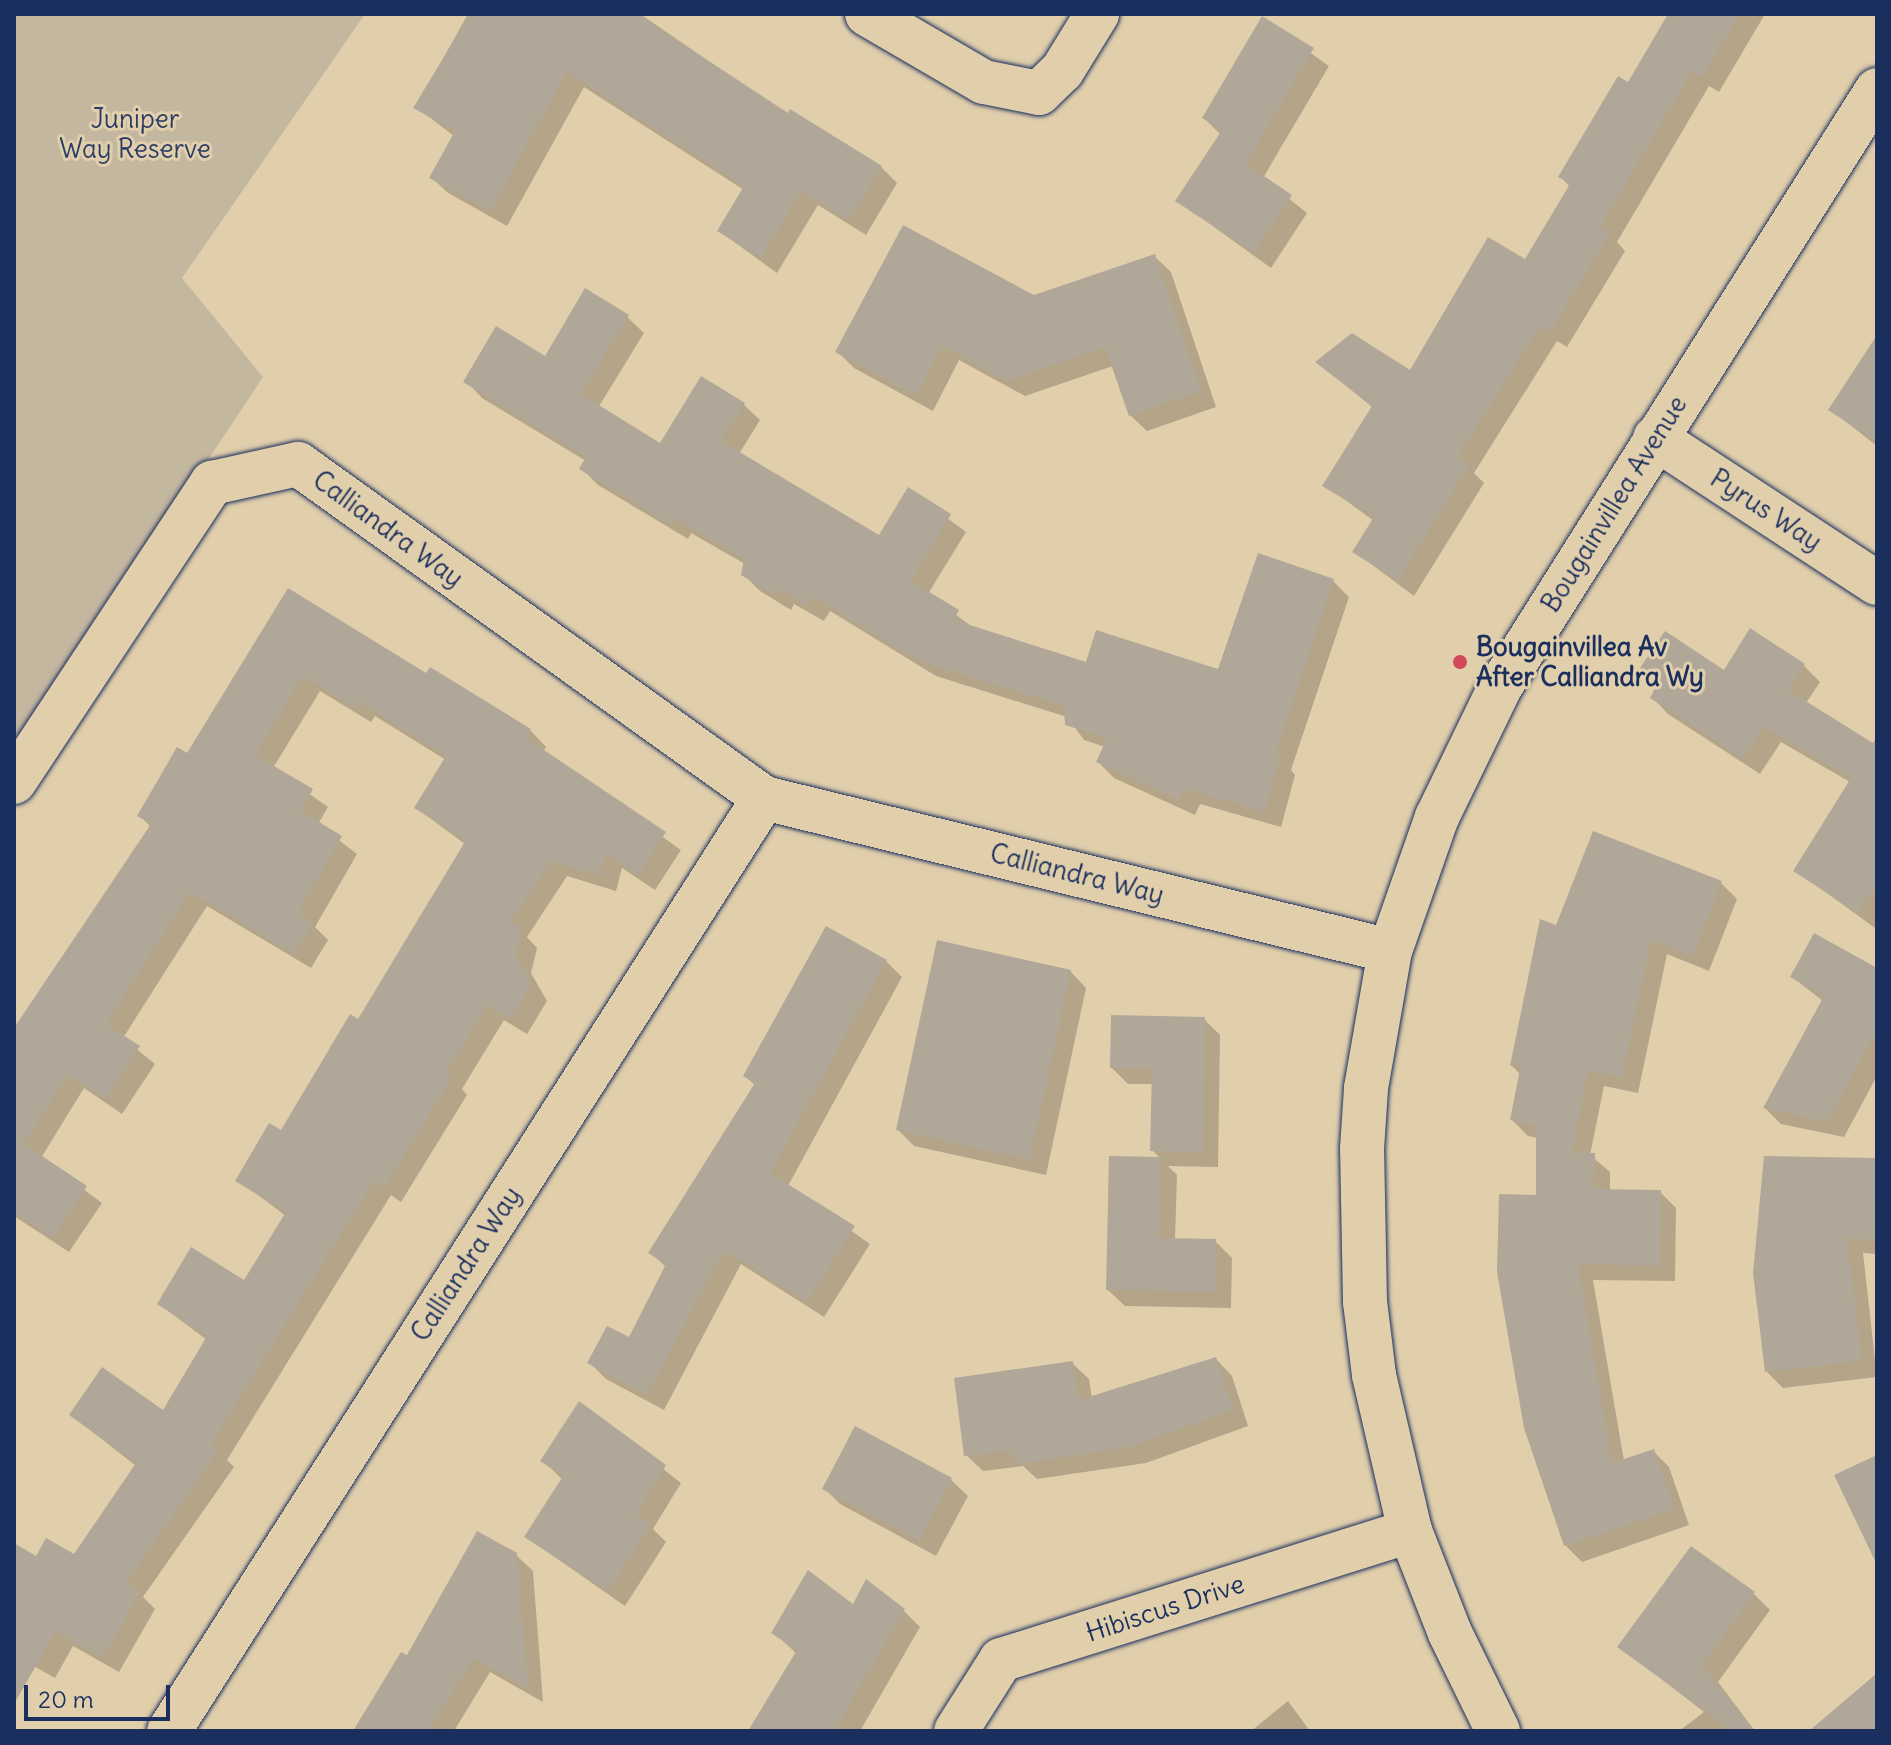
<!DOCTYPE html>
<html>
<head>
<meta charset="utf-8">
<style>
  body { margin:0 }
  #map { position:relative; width:1891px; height:1745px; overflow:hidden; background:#e1cfac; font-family:Delius,sans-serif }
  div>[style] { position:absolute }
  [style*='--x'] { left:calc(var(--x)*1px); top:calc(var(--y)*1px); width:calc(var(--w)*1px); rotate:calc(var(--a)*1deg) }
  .green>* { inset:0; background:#c4b7a0 }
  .shadow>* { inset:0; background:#0003 }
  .building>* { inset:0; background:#b0a798 }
  .roads { filter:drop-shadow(0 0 2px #1b2f5e) drop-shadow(0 0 2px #1b2f5e) }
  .street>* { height:44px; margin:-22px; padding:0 22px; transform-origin:22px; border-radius:22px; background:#e1cfac }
  .secondary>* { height:44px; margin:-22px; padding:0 22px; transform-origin:22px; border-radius:22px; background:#e1cfac }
  .dots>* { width:22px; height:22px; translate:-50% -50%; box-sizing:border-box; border:4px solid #e1cfac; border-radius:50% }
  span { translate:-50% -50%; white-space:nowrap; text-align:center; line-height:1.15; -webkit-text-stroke:6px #e1cfac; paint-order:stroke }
  .park-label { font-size:26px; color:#2c3d65 }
  .street-label { font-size:26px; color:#1b2f5e }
  .poi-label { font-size:26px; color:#1b2f5e; font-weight:700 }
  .left { translate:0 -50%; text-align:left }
  .frame { position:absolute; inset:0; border:16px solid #1b2f5e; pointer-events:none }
  .scale { position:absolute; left:24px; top:1685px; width:146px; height:36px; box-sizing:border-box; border:4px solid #1b2f5e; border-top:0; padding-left:10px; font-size:24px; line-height:28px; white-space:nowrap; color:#1b2f5e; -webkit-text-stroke:6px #e1cfac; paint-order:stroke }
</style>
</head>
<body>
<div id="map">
  <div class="green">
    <i style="clip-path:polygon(14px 14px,365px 14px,182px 278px,263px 377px,14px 752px)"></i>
  </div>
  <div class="shadow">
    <i style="clip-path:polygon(468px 14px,640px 14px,789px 116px,881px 167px,897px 183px,866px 235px,818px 205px,777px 273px,719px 231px,744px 190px,584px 87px,507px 226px,448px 193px,431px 177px,454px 136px,416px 107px)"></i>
    <i style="clip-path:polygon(1670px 14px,1765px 14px,1719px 92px,1709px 86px,1617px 242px,1625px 251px,1567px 347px,1557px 341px,1474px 473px,1484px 483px,1414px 596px,1355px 552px,1374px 521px,1325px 485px,1373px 408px,1318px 362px,1411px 372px,1525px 262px,1570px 187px,1561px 177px,1628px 85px)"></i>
    <i style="clip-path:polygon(1262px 19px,1329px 66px,1263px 178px,1307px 213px,1271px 268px,1178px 201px,1221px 135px,1204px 118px)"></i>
    <i style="clip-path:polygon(1154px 256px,1171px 272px,1216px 407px,1147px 431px,1130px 415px,1113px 366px,1025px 396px,959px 360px,933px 411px,854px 368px,838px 352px,1034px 298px)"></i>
    <i style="clip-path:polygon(627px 317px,644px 333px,598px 408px,661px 446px,743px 404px,760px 420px,739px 454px,880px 538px,909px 490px,966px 532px,928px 594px,975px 629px,1087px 665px,1220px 672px,1333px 581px,1349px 597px,1291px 770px,1295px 775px,1281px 827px,1200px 804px,1195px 815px,1114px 778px,1098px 762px,1105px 747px,1084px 740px,1067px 717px,936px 676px,830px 611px,824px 621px,794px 604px,791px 610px,760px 591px,743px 574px,745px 564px,691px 533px,688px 539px,598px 485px,582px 469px,586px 461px,482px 398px,466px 381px,546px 358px)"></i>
    <i style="clip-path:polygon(1877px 350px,1877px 446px,1831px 410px)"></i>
    <i style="clip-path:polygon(289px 590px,427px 676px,530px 730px,546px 747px,543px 752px,681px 850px,655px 890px,622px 868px,616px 891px,567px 876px,527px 937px,537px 948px,531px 973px,547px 1001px,527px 1034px,504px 1020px,462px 1089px,467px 1095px,401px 1202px,391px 1195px,227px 1460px,234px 1467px,143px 1597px,155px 1609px,119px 1672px,73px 1646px,55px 1678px,14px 1655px,14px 1545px,37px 1558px,75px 1557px,136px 1466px,71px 1415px,163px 1413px,207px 1340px,159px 1304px,245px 1283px,286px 1216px,238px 1180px,282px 1133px,358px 1022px,465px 844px,416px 808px,446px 760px,375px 716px,371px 722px,320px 691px,273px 768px,328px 807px,318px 824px,357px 854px,315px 927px,328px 940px,311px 968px,207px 906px,123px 1038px,155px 1064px,122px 1114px,84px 1088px,41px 1158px,102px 1203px,69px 1252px,14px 1216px,14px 1035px,151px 827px,139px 815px,188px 756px)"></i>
    <i style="clip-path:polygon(1803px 665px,1820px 682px,1806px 703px,1877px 748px,1875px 928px,1795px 870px,1850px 782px,1781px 742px,1760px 774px,1668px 714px,1652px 697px,1659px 685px,1643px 668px,1724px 673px)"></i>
    <i style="clip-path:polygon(1721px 883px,1737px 899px,1709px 971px,1667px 954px,1638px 1093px,1604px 1086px,1590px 1155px,1610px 1172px,1610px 1191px,1660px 1192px,1676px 1208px,1675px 1281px,1593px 1280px,1624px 1461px,1653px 1451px,1669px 1467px,1689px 1525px,1582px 1562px,1565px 1545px,1538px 1138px,1528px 1136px,1512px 1120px,1521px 1075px,1512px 1066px,1541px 921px,1558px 928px)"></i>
    <i style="clip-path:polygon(886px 961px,902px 977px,788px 1186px,870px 1244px,824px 1317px,741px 1264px,664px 1410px,606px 1379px,590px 1363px,629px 1339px,667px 1268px,651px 1253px,756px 1086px,745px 1076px)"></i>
    <i style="clip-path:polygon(1877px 970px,1877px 1076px,1844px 1137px,1781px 1124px,1765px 1108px,1823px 1001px,1792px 977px)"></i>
    <i style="clip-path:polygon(1070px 971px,1086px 988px,1046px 1175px,914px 1146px,898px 1130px)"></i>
    <i style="clip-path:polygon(1204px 1019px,1220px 1035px,1218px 1167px,1168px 1166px,1177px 1175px,1175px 1240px,1215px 1241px,1232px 1258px,1231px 1308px,1125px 1306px,1108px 1290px,1161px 1159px,1152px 1150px,1153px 1084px,1128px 1084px,1112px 1068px)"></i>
    <i style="clip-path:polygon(1766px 1158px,1877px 1160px,1877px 1254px,1863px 1253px,1877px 1377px,1783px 1388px,1767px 1372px)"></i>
    <i style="clip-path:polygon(1216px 1359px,1232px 1376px,1248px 1426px,1146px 1463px,1037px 1479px,1023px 1466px,983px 1471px,966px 1455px,1072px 1363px,1089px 1379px,1092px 1398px)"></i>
    <i style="clip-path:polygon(580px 1404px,681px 1483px,653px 1529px,666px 1542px,625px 1606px,526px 1537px,563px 1480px,543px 1461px)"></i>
    <i style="clip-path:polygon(856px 1429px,951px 1480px,968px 1496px,936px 1556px,840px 1504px,824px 1488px)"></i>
    <i style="clip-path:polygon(516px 1555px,533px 1571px,543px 1702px,490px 1672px,454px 1731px,358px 1731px,407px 1658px)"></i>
    <i style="clip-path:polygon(1754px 1594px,1770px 1610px,1718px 1682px,1755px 1731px,1679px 1731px,1704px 1712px,1620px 1647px)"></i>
    <i style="clip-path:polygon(904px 1611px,920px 1627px,860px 1731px,751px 1731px,797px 1654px,773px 1632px)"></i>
    <i style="clip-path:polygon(1288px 1701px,1310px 1731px,1251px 1731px)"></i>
  </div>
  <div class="building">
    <i style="clip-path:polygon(470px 14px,637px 14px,788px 113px,790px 109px,882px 166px,849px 220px,801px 191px,761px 258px,717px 231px,744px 186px,567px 72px,490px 211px,429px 178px,455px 131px,413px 108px)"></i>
    <i style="clip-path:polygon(1668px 14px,1740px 14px,1702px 77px,1692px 71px,1600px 227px,1610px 233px,1550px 332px,1540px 326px,1457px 458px,1469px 465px,1398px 581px,1352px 552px,1374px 517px,1322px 486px,1372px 406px,1315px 362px,1352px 333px,1410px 370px,1488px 237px,1525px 259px,1570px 184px,1558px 177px,1618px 76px,1628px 82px)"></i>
    <i style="clip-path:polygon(1262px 16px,1314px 48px,1246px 164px,1292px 195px,1254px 253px,1175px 201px,1222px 130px,1202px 118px)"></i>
    <i style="clip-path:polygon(903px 225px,1034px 295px,1155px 254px,1201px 391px,1129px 416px,1105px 347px,1007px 381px,942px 346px,916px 396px,835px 352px)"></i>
    <i style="clip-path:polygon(585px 288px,629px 315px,581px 394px,660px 443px,701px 376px,745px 403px,721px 441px,879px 535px,908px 487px,951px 514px,911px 581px,959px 610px,954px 620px,1086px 662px,1096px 630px,1218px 669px,1258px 553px,1334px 579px,1275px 755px,1280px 757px,1265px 812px,1184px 789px,1179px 800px,1096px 762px,1107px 738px,1065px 725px,1064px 706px,918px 661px,813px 596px,807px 606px,778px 589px,775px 595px,741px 575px,744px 559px,675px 518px,671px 525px,579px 469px,586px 457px,463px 382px,496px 326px,545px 356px)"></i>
    <i style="clip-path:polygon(1877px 335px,1877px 442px,1828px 410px)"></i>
    <i style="clip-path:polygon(288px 588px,426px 673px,430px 667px,531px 729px,526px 738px,666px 832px,638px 876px,606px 854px,600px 876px,551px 861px,510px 922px,522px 929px,516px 956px,532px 983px,510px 1019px,487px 1005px,446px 1073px,452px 1077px,385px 1187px,374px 1181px,211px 1444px,219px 1449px,126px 1583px,140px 1592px,103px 1658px,56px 1631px,14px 1704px,14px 1543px,36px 1556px,46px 1538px,74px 1554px,136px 1463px,69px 1415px,102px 1367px,163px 1410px,207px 1336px,157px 1304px,191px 1247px,244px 1280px,286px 1212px,235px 1181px,269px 1123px,281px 1130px,350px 1014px,358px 1019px,466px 840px,414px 808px,446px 756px,358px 701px,354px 708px,303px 676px,255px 755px,313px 789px,301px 811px,342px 836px,298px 913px,313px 922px,294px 954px,190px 892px,106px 1024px,140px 1046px,105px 1099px,68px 1074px,24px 1144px,87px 1186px,53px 1238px,14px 1213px,14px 1028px,151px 824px,137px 816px,177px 747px,187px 753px)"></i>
    <i style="clip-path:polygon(1750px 628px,1805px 664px,1788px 690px,1873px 743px,1877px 736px,1877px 883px,1858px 913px,1793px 871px,1851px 778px,1764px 727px,1743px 759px,1650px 698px,1659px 681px,1640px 668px,1665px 631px,1724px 670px)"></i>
    <i style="clip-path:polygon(1593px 831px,1722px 881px,1693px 956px,1651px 940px,1622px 1078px,1588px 1071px,1572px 1153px,1595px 1153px,1594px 1189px,1661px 1190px,1660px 1266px,1578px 1264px,1612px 1463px,1654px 1449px,1674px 1509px,1564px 1546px,1524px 1428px,1497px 1272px,1499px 1194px,1536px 1195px,1536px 1126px,1510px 1120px,1521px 1064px,1510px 1066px,1540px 919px,1556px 925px)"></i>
    <i style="clip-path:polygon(826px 926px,887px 960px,770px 1173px,855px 1226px,807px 1302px,724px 1250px,647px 1395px,587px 1363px,607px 1326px,629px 1337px,666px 1264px,648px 1253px,755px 1083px,743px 1076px)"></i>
    <i style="clip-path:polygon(1814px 933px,1877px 968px,1877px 1030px,1827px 1122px,1763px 1108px,1824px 996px,1790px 977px)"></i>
    <i style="clip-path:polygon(937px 940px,1071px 970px,1030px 1160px,896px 1130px)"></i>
    <i style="clip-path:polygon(1111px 1015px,1205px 1017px,1203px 1152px,1150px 1151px,1152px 1069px,1110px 1068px)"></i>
    <i style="clip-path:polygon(1109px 1156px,1161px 1157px,1159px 1238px,1216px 1239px,1215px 1292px,1106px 1290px)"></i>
    <i style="clip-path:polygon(1764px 1156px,1877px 1158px,1873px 1240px,1847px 1238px,1862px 1361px,1765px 1372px,1753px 1273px)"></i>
    <i style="clip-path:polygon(1216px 1357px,1233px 1410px,1129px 1447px,1018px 1464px,1010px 1450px,964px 1456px,954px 1378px,1073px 1361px,1079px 1400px)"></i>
    <i style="clip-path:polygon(579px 1401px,666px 1465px,636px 1514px,651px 1524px,608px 1591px,524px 1537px,563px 1476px,540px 1461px)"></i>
    <i style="clip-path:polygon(855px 1426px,952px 1478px,919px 1541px,822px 1489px)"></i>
    <i style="clip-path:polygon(1877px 1455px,1877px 1565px,1834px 1475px)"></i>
    <i style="clip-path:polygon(477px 1531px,517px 1553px,528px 1689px,474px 1658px,428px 1731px,353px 1731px,401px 1652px,407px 1655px)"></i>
    <i style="clip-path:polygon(1691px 1546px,1755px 1592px,1703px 1665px,1753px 1731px,1733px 1731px,1617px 1647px)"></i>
    <i style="clip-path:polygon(808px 1570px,853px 1604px,866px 1579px,905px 1609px,834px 1731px,748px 1731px,797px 1650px,771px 1633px)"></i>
    <i style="clip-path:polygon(1877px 1673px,1877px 1731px,1809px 1731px)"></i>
  </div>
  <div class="roads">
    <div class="street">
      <i style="--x:867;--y:14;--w:135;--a:30.2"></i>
      <i style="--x:984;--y:82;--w:56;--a:11.3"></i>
      <i style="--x:1039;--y:93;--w:32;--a:-44"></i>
      <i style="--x:1062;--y:71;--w:67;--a:-58.4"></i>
      <i style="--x:1655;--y:438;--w:265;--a:33.2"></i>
      <i style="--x:14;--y:782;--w:359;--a:-56.5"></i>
      <i style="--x:212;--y:483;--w:88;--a:-12.5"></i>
      <i style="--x:298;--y:464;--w:573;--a:35.63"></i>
      <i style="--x:764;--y:798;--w:644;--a:13.73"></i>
      <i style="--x:169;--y:1731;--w:1107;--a:-57.47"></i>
      <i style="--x:956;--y:1731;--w:84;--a:-57.6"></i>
      <i style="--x:1001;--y:1660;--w:429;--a:-17.5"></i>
    </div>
    <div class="secondary">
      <i style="--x:1498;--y:1731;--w:109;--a:-116.1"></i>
      <i style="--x:1450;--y:1633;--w:110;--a:-111.4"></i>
      <i style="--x:1410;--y:1531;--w:160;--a:-103"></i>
      <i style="--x:1374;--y:1375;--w:74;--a:-97"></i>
      <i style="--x:1365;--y:1302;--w:153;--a:-91.1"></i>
      <i style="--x:1362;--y:1149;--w:61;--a:-86.2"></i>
      <i style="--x:1366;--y:1088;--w:139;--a:-80.1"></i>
      <i style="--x:1390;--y:951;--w:142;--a:-70.7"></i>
      <i style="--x:1437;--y:817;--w:144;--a:-64.1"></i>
      <i style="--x:1500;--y:687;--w:706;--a:-57.73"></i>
    </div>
  </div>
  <div class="dots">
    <i style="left:1460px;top:662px;background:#d1495b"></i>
  </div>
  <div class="park-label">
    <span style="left:135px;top:134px">Juniper<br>Way Reserve</span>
  </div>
  <div class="street-label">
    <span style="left:1614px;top:504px;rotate:-58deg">Bougainvillea Avenue</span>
    <span style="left:1766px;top:510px;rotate:33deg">Pyrus Way</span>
    <span style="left:388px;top:529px;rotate:36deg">Calliandra Way</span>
    <span style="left:1077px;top:874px;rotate:14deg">Calliandra Way</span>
    <span style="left:466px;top:1264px;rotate:-57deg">Calliandra Way</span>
    <span style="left:1165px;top:1608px;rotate:-18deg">Hibiscus Drive</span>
  </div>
  <div class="poi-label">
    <span class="left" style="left:1476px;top:662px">Bougainvillea Av<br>After Calliandra Wy</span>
  </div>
  <div class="frame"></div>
  <div class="scale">20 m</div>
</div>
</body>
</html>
